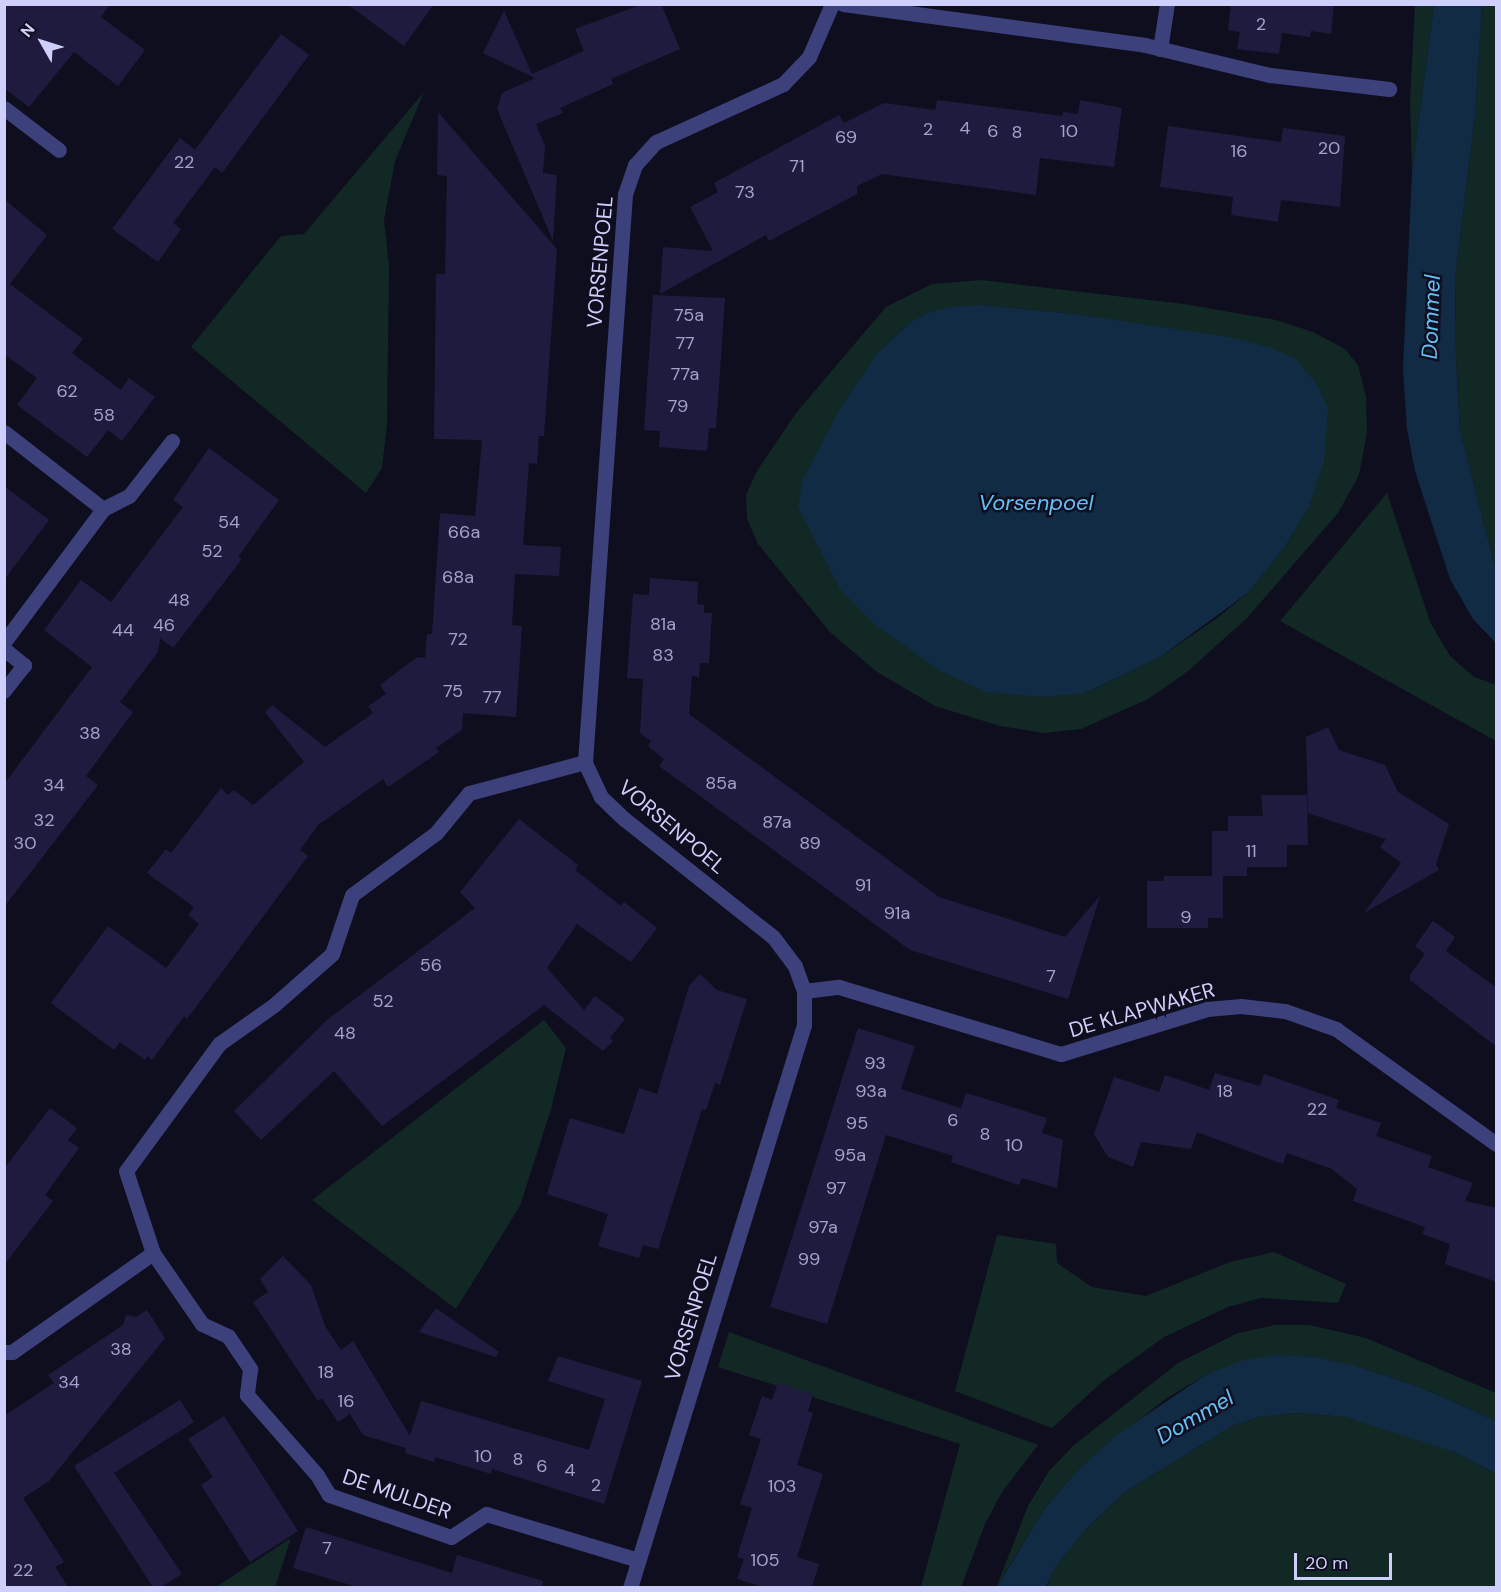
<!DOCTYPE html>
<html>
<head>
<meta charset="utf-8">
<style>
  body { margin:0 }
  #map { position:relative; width:1501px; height:1592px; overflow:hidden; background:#0f0e1f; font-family:"DM Sans",sans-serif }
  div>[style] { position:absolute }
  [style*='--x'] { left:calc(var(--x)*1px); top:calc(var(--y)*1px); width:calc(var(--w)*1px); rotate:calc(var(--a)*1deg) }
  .green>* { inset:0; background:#112825 }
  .water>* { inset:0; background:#112b44 }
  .building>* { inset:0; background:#1f1b3e }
  .minor>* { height:15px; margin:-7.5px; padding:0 7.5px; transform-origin:7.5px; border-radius:7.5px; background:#3c407b }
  span { translate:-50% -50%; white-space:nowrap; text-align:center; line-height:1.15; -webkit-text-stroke:5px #0f0e1f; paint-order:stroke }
  .number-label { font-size:18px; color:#a3a2cc }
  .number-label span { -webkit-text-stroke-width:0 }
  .street-label { font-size:21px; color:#cfcffc }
  .water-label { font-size:22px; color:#64c0f5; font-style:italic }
  .frame { position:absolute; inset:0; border:6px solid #cfcffc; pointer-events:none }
  .north { position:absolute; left:12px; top:12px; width:60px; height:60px; -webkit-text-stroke:4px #0f0e1f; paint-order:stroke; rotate:309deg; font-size:16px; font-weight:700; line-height:24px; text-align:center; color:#cfcffc }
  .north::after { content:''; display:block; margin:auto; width:21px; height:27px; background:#cfcffc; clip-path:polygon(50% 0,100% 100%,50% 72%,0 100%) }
  .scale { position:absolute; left:1294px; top:1553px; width:98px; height:27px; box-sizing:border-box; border:3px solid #cfcffc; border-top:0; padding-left:8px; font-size:18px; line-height:21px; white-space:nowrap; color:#cfcffc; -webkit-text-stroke:4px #0f0e1f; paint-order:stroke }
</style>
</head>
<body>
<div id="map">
  <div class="green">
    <i style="clip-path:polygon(1415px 5px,1434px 5px,1412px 172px,1410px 100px)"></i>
    <i style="clip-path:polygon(1482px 5px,1496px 5px,1496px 570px,1460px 431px,1456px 361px,1455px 278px,1475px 116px)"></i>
    <i style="clip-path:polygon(424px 92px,395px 161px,384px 220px,389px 265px,387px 424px,382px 468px,366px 493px,191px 347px,281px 236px,304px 234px)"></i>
    <i style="clip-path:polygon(evenodd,981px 280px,1184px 304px,1276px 320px,1313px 332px,1345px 349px,1358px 365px,1366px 397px,1367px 432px,1359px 475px,1338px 513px,1247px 618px,1187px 672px,1148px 699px,1081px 729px,1044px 733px,1000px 726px,935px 706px,877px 672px,830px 632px,758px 544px,747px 519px,746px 495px,757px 471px,796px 413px,886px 307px,932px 284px,981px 280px,982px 305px,1075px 314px,1151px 327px,1308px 509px,1284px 548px,1249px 592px,1216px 619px,1160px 657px,1085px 693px,843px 403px,876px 355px,908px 324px,982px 305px)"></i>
    <i style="clip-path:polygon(1387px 493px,1431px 624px,1450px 656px,1474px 677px,1496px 685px,1496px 741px,1280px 621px)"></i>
    <i style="clip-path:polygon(544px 1020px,566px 1048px,551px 1109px,520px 1206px,456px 1309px,312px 1200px)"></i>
    <i style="clip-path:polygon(997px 1235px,1056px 1244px,1057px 1263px,1092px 1287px,1146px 1296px,1230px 1262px,1274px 1252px,1346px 1284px,1338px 1303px,1261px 1298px,1228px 1307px,1164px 1337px,1103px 1381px,1052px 1428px,955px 1391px)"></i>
    <i style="clip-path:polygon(1275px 1325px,1309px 1325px,1366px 1338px,1496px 1393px,1496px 1421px,1422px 1388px,1356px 1366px,1204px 1376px,1165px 1399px,1079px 1469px,1045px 1508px,996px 1588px,1028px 1506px,1049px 1471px,1074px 1445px,1178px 1363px,1238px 1333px)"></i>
    <i style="clip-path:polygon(729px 1332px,1038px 1445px,1002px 1492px,985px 1524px,961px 1587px,921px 1587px,960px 1444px,718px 1367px)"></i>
    <i style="clip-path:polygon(1297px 1413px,1346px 1417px,1395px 1430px,1457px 1453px,1496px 1474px,1496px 1587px,1046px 1588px,1055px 1568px,1087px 1528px,1125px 1492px,1234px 1425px,1259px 1417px)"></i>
    <i style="clip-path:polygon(291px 1538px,275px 1587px,216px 1587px)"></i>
  </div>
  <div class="water">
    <i style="clip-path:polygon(1434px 5px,1482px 5px,1475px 116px,1455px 278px,1456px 361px,1460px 431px,1496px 570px,1496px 643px,1473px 619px,1450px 579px,1415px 471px,1407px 429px,1403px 369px,1412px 172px)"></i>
    <i style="clip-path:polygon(982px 305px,1075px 314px,1235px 338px,1272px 348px,1296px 359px,1316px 383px,1328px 408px,1324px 462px,1308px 509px,1284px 548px,1249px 592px,1160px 657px,1085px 693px,1041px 697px,986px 692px,939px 670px,875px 625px,840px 589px,798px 507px,803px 479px,843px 403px,876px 355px,908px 324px,926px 314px,949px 307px)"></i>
    <i style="clip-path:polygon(1276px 1355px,1314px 1357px,1356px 1366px,1422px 1388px,1496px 1421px,1496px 1474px,1457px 1453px,1346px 1417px,1297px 1413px,1259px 1417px,1234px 1425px,1125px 1492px,1087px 1528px,1055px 1568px,1046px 1587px,997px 1587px,1045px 1508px,1079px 1469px,1117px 1435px,1204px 1376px,1240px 1361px)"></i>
  </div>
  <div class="building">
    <i style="clip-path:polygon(4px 4px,110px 4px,101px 17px,145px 50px,118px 86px,74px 52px,29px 107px,4px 88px)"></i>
    <i style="clip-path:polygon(347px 4px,434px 4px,404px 46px)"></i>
    <i style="clip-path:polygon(643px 4px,661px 4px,680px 49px,611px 79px,613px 84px,560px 108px,563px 113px,536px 124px,545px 146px,543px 173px,557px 175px,553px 241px,497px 109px,502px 93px,535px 78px,483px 53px,504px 11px,532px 74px,584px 51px,575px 29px)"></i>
    <i style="clip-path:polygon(1231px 4px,1334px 4px,1331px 34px,1311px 31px,1310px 37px,1282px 33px,1279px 54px,1237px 49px,1240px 32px,1228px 30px)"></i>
    <i style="clip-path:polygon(281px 34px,309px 55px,222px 173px,215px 167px,173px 223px,181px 229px,158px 262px,112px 229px,180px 138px,195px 150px)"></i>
    <i style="clip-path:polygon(937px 100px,1062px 116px,1063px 112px,1078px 114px,1080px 100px,1122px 108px,1114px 167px,1040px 158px,1036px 195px,882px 174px,857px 186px,857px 194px,769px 241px,766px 235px,660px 294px,663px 247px,713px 251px,690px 207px,718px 192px,714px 183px,839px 115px,844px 123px,884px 103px,935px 110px)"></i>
    <i style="clip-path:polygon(438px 112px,557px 249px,544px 436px,539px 436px,537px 464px,529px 463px,523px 545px,561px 547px,560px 562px,559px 576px,515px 574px,512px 625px,522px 626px,516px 717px,463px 713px,462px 730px,436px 748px,439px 752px,388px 787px,383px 779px,318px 825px,300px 850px,308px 856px,187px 1019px,184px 1016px,152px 1060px,148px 1056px,145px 1060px,120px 1042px,114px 1050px,51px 1003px,108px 926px,166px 968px,199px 924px,188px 915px,194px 907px,147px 873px,166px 849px,171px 853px,221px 788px,228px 795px,234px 790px,253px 805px,304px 762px,265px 712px,272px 705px,325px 747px,373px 713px,368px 706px,386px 694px,380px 685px,417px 657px,425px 658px,427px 634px,432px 634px,440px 513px,475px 516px,482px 440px,434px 439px,436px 274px,445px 274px,447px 176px,437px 175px)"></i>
    <i style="clip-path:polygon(1168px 126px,1281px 142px,1283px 128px,1345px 136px,1340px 207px,1281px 200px,1278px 222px,1231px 215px,1233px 197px,1160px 187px)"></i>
    <i style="clip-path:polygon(4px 199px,47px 235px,10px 284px,83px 339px,72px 353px,121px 390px,129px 378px,155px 397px,122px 441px,108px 430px,87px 457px,17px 405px,37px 378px,4px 354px)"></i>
    <i style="clip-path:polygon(653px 295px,725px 298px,716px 428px,709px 428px,707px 451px,659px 447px,660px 431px,644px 430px)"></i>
    <i style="clip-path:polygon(209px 448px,279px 500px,238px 557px,242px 559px,173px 648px,160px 638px,158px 652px,120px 702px,133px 712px,86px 776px,98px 785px,4px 907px,4px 784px,92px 667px,44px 630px,81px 580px,111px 602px,183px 507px,173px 500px)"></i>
    <i style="clip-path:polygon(4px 486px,49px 520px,4px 580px)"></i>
    <i style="clip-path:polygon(650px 578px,698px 582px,697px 604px,704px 605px,704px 613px,712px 613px,709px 663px,700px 663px,699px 677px,692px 676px,689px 714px,939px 897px,1065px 937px,1100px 896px,1068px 999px,910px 950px,659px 766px,664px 759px,648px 746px,651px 741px,640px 733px,643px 679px,627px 678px,633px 594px,649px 595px)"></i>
    <i style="clip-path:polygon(1328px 727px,1339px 750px,1385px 765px,1398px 792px,1449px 824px,1436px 864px,1439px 870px,1364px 913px,1401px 863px,1380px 847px,1386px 839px,1308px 813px,1306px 737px)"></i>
    <i style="clip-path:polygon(1261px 795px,1307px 795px,1308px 845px,1287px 845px,1287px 867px,1247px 867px,1247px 876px,1223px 876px,1223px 918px,1208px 918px,1208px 928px,1147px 928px,1147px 881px,1164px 881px,1164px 876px,1212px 876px,1212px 831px,1228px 831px,1228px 816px,1263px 816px)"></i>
    <i style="clip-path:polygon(519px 819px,578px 865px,575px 870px,621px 906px,624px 902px,657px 928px,631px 962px,577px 924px,547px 968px,584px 1010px,595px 996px,625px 1019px,610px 1038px,613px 1041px,603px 1051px,544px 1005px,382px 1126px,334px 1071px,261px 1140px,234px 1111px,327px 1020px,475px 908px,460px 892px)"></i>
    <i style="clip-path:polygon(1433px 921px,1455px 937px,1446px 951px,1497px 988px,1497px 1047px,1410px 980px,1410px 975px,1425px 954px,1415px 946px)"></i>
    <i style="clip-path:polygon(700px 974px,717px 990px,747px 999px,720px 1085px,715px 1083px,706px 1110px,702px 1109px,658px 1249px,643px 1245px,639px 1258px,598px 1246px,608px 1214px,547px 1194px,570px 1118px,624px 1134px,639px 1088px,657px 1094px,689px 986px)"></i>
    <i style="clip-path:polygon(858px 1028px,915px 1046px,901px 1089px,961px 1108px,966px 1093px,980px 1097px,1047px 1118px,1042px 1133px,1063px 1140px,1057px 1188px,1022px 1178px,1019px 1185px,951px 1162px,953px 1156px,886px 1135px,827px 1324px,770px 1307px)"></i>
    <i style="clip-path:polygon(1215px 1073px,1260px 1086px,1264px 1074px,1339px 1100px,1336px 1108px,1381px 1123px,1376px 1136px,1432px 1156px,1428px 1167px,1473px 1183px,1465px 1201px,1497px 1208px,1497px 1282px,1445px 1264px,1450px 1244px,1422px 1234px,1425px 1227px,1353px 1201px,1357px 1189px,1332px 1169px,1287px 1153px,1283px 1164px,1197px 1132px,1191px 1149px,1141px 1142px,1133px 1167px,1108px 1157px,1094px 1134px,1114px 1077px,1159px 1092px,1165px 1075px,1209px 1090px)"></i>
    <i style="clip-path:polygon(50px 1108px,77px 1128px,68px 1140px,79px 1148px,45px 1195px,53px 1201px,4px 1265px,4px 1169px)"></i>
    <i style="clip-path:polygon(283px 1256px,311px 1285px,325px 1326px,341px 1350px,353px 1341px,410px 1436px,421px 1401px,589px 1450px,605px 1399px,548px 1381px,558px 1356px,642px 1381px,604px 1504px,492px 1469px,491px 1474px,435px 1457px,434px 1462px,405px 1453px,406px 1448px,363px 1435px,350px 1414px,338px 1422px,322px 1398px,318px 1401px,253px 1302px,268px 1292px,260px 1279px)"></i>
    <i style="clip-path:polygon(436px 1308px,499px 1352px,496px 1357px,419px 1332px)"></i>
    <i style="clip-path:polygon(147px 1310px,165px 1338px,49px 1481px,23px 1498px,64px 1562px,55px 1567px,68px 1587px,4px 1587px,4px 1416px,54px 1383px,48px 1375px,123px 1325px,126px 1315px,136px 1317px)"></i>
    <i style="clip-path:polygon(778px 1383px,813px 1394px,808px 1411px,813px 1413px,797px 1465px,823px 1474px,797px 1557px,819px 1564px,812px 1587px,763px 1587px,737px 1579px,744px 1559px,737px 1557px,752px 1508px,740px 1504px,761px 1439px,749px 1435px,762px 1396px,772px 1400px)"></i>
    <i style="clip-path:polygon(180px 1400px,194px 1422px,114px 1473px,182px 1574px,161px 1587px,153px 1587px,74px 1466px)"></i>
    <i style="clip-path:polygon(224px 1416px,298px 1531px,250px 1562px,201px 1485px,213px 1477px,188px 1439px)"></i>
    <i style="clip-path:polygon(306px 1527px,452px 1573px,457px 1555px,543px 1581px,542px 1587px,357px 1587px,293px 1568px)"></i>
  </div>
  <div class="minor">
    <i style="--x:843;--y:4;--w:305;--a:7.7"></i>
    <i style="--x:1145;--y:45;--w:129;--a:13.5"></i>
    <i style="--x:1270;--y:75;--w:120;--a:6.7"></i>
    <i style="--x:1160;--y:49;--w:46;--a:-81.2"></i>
    <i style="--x:4;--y:108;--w:69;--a:37.4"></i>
    <i style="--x:4;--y:432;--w:125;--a:37.9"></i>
    <i style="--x:4;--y:642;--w:166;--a:-53.3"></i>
    <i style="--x:103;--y:509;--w:29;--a:-27"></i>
    <i style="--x:129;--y:496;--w:70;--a:-52"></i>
    <i style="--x:4;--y:649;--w:26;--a:39"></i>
    <i style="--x:24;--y:665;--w:33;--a:128"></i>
    <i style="--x:585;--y:762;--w:120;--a:165"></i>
    <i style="--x:469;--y:793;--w:52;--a:129.5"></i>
    <i style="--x:436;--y:833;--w:104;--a:143.6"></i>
    <i style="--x:352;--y:895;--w:62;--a:108.7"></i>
    <i style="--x:332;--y:954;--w:77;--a:138.7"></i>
    <i style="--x:274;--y:1005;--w:67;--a:144.7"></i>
    <i style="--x:219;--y:1044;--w:157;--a:126.2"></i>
    <i style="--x:126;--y:1171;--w:86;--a:71.8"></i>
    <i style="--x:153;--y:1253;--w:86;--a:55.4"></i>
    <i style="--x:202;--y:1324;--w:29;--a:25"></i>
    <i style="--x:228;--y:1336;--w:40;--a:56"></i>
    <i style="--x:250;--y:1369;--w:26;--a:97"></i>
    <i style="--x:247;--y:1395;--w:106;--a:48.8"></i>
    <i style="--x:317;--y:1475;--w:23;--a:59"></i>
    <i style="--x:329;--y:1495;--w:129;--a:19"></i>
    <i style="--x:451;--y:1537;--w:42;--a:-33.3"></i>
    <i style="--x:486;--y:1514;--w:159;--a:16.8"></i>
    <i style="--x:804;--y:991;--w:35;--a:-7"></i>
    <i style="--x:839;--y:987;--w:232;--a:16.8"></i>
    <i style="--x:1061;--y:1054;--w:153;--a:-17.1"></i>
    <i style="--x:1207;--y:1009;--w:34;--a:-5"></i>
    <i style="--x:1241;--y:1006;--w:44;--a:6.5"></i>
    <i style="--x:1285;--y:1011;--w:54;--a:19.4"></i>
    <i style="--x:1336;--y:1029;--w:197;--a:35.7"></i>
    <i style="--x:4;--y:1352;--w:8;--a:0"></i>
    <i style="--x:12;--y:1352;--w:172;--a:-35.1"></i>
    <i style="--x:630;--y:1588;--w:589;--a:-72.83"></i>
    <i style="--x:804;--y:1025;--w:34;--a:-90"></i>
    <i style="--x:804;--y:991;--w:27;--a:-110"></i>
    <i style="--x:795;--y:966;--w:36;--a:-127"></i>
    <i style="--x:773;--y:937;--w:190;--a:-141.6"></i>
    <i style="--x:624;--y:819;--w:32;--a:-136"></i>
    <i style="--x:601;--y:797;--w:38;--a:-115"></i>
    <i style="--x:585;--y:762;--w:569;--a:-85.97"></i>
    <i style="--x:625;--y:194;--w:31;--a:-71"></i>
    <i style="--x:635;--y:165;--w:31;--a:-48"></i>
    <i style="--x:656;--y:142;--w:140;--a:-24.5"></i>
    <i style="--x:783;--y:84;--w:37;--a:-46"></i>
    <i style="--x:809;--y:57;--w:58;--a:-66.5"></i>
  </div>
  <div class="number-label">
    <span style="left:1261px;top:24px">2</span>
    <span style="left:965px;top:128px">4</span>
    <span style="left:928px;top:129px">2</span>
    <span style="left:993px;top:131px">6</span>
    <span style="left:1069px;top:131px">10</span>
    <span style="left:1017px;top:132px">8</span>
    <span style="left:846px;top:137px">69</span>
    <span style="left:1329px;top:148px">20</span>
    <span style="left:1239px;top:151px">16</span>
    <span style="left:184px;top:162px">22</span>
    <span style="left:797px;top:166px">71</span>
    <span style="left:745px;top:192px">73</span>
    <span style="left:689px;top:315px">75a</span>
    <span style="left:685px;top:343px">77</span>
    <span style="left:685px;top:374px">77a</span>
    <span style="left:67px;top:391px">62</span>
    <span style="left:678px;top:406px">79</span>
    <span style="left:104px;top:415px">58</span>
    <span style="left:229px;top:522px">54</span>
    <span style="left:464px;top:532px">66a</span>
    <span style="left:212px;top:551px">52</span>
    <span style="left:458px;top:577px">68a</span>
    <span style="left:179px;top:600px">48</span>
    <span style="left:663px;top:624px">81a</span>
    <span style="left:164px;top:625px">46</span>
    <span style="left:123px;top:630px">44</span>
    <span style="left:458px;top:639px">72</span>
    <span style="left:663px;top:655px">83</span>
    <span style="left:453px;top:691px">75</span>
    <span style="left:492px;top:697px">77</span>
    <span style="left:90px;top:733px">38</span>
    <span style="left:721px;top:783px">85a</span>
    <span style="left:54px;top:785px">34</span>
    <span style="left:44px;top:820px">32</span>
    <span style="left:777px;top:822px">87a</span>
    <span style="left:25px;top:843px">30</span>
    <span style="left:810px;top:843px">89</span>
    <span style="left:1251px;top:851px">11</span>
    <span style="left:863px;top:885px">91</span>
    <span style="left:897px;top:913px">91a</span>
    <span style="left:1186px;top:917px">9</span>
    <span style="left:431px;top:965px">56</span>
    <span style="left:1051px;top:976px">7</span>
    <span style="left:383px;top:1001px">52</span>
    <span style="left:345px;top:1033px">48</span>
    <span style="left:875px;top:1063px">93</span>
    <span style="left:871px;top:1091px">93a</span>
    <span style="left:1225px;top:1091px">18</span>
    <span style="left:1317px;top:1109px">22</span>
    <span style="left:953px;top:1120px">6</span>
    <span style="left:857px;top:1123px">95</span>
    <span style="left:985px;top:1134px">8</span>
    <span style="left:1014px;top:1145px">10</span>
    <span style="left:850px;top:1155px">95a</span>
    <span style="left:836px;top:1188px">97</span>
    <span style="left:823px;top:1227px">97a</span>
    <span style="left:809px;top:1259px">99</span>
    <span style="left:121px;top:1349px">38</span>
    <span style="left:326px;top:1372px">18</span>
    <span style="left:69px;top:1382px">34</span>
    <span style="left:346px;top:1401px">16</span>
    <span style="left:483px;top:1456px">10</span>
    <span style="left:518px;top:1459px">8</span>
    <span style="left:542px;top:1466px">6</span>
    <span style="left:570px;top:1470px">4</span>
    <span style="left:596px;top:1485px">2</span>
    <span style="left:782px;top:1486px">103</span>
    <span style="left:327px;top:1548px">7</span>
    <span style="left:765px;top:1560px">105</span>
    <span style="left:23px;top:1570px">22</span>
  </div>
  <div class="street-label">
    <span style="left:600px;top:262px;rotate:-85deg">VORSENPOEL</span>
    <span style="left:672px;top:827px;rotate:40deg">VORSENPOEL</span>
    <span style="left:1142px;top:1010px;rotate:-16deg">DE KLAPWAKER</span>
    <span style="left:691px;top:1317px;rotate:-73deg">VORSENPOEL</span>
    <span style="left:397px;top:1494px;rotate:19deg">DE MULDER</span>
  </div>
  <div class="water-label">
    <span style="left:1431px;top:317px;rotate:-88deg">Dommel</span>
    <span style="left:1036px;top:503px">Vorsenpoel</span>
    <span style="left:1195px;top:1417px;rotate:-30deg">Dommel</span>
  </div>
  <div class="frame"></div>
  <div class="north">N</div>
  <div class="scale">20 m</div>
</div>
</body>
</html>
